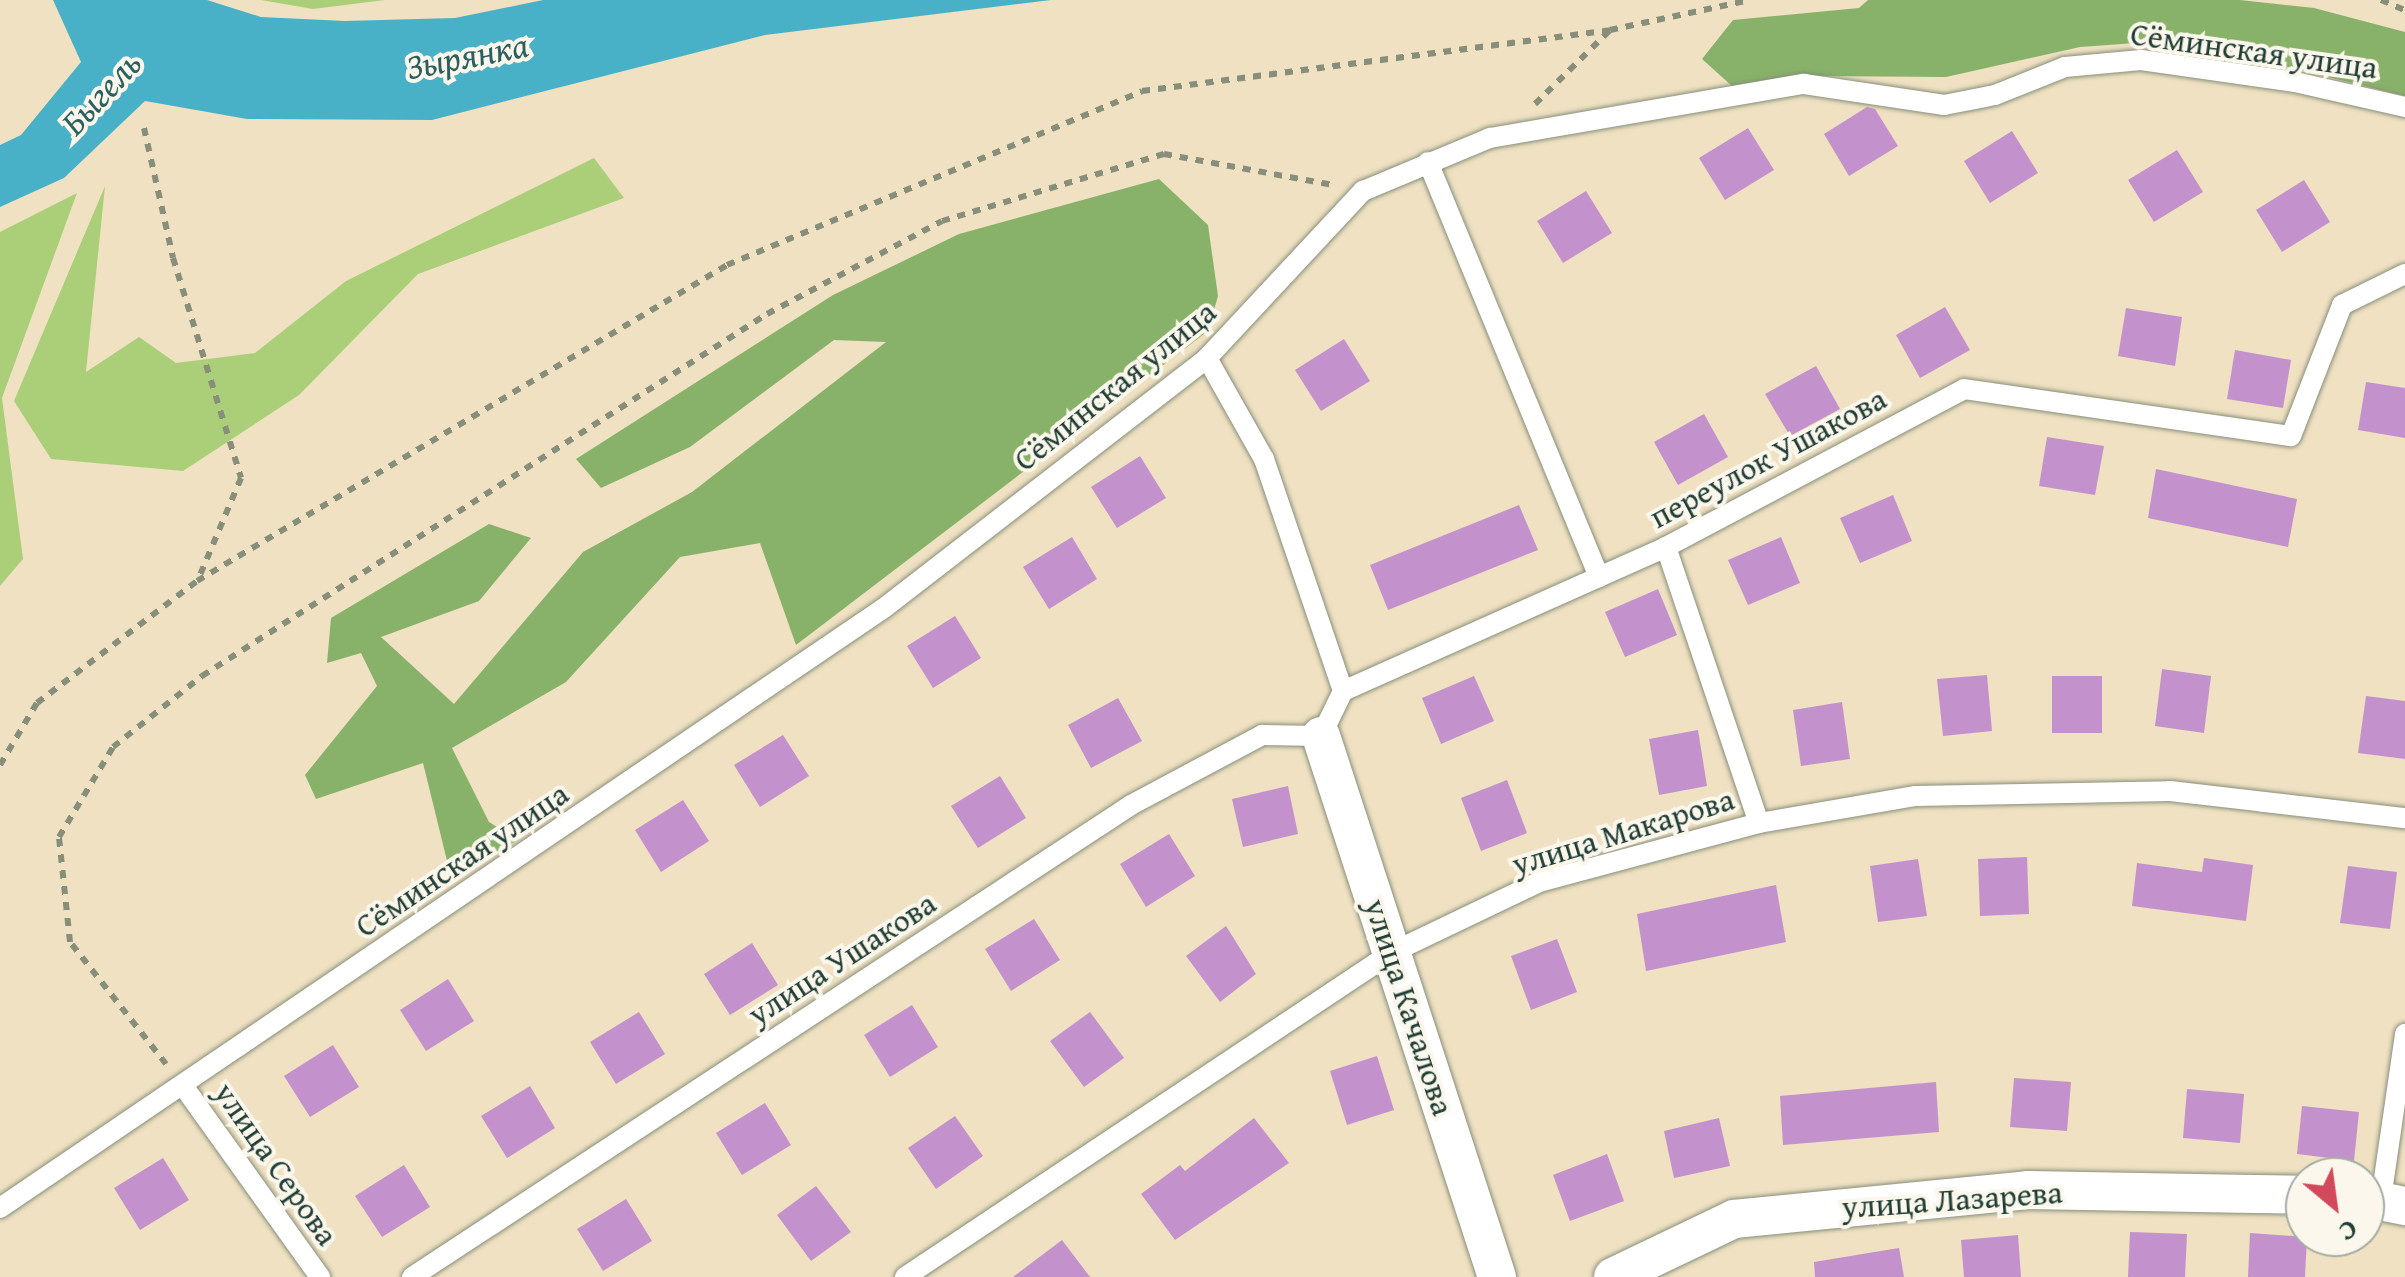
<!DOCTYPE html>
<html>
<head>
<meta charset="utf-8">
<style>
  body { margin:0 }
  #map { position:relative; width:2405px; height:1277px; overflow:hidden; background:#efe1c2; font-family:"Gentium Book Plus",serif }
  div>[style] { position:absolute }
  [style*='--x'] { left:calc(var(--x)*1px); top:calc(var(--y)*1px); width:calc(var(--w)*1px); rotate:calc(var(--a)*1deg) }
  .green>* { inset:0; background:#abcf79 }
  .forest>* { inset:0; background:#88b269 }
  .water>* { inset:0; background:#49b1c7 }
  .building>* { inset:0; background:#c392cd }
  .path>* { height:6px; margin-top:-3px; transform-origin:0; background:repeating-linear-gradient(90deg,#878f7b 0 8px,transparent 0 16px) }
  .roads { filter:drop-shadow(0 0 2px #878f7b) drop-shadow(0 0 2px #878f7b) }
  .lane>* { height:20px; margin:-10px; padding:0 10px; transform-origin:10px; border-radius:10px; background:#fff }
  .street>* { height:38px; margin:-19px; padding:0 19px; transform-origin:19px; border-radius:19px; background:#fff }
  span { translate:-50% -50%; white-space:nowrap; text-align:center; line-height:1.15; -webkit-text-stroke:8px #fbf7ec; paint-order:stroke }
  .street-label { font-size:32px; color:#1f3d34 }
  .water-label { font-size:35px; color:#2c6060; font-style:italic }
  .north { position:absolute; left:2285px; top:1157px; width:100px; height:100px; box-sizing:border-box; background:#fbf7ec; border:2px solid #a3ada2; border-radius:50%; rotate:151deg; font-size:28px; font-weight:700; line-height:40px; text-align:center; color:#1f3d34 }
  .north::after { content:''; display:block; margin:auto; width:35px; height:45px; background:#d1495b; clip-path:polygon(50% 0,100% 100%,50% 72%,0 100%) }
</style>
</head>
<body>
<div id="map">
  <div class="green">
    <i style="clip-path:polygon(261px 0,385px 0,313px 9px)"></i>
    <i style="clip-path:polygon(594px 158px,624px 198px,418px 274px,299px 395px,183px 471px,51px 459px,14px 401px,105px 186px,86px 372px,139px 337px,176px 363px,255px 353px,346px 281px)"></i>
    <i style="clip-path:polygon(77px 193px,2px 398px,23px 559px,0 586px,0 232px)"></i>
  </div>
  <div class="forest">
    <i style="clip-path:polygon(1868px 0,2240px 0,2314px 8px,2405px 32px,2405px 96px,2179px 40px,2080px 47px,1946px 77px,1812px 76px,1732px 86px,1702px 59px,1733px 20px,1859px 8px)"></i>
    <i style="clip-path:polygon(1159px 179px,1208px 225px,1218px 296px,1208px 331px,796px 645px,760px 543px,680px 557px,566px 682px,452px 748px,489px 822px,518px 840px,451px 877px,423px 763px,316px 799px,305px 775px,377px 686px,361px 653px,327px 663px,331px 618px,489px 524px,531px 538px,479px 601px,381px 637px,454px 704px,583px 552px,692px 492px,886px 342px,834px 340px,690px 447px,601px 488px,576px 459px,833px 295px,959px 234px)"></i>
  </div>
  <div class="water">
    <i style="clip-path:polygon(53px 0,207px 0,261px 17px,345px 21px,455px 18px,543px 0,1051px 0,765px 35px,432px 120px,247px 119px,145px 101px,64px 178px,0 207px,0 145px,21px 135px,81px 62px)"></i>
  </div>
  <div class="building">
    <i style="clip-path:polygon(1867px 107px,1875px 109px,1898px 146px,1849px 176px,1824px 134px)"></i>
    <i style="clip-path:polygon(1748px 128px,1774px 170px,1725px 200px,1699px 158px)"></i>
    <i style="clip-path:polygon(2012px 131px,2038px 173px,1990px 203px,1964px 161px)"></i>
    <i style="clip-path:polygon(2177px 150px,2203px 192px,2154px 222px,2128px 180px)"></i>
    <i style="clip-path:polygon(2304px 180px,2330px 222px,2282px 252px,2256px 210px)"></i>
    <i style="clip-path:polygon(1586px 191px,1612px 233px,1563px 263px,1537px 221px)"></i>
    <i style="clip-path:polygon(1945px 307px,1970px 350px,1920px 378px,1896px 335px)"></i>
    <i style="clip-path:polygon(2126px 308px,2182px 317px,2175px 366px,2118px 356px)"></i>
    <i style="clip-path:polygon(1344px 339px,1370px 381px,1321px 411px,1295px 370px)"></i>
    <i style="clip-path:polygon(2235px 350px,2291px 360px,2283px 408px,2227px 399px)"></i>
    <i style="clip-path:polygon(1816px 366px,1840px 409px,1790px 436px,1765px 394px)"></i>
    <i style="clip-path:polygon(2366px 382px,2405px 388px,2405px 438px,2358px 430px)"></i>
    <i style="clip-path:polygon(1704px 414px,1728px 457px,1678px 485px,1654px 442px)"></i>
    <i style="clip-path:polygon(2047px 437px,2104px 446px,2095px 495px,2039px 486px)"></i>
    <i style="clip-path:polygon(1140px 456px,1166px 498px,1117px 528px,1091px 487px)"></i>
    <i style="clip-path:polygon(2156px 469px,2297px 499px,2288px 547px,2148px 518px)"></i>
    <i style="clip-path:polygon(1893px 495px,1912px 541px,1860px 563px,1840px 518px)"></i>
    <i style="clip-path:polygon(1519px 505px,1538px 550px,1388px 610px,1370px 565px)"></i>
    <i style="clip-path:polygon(1072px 537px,1097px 579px,1049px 609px,1023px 567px)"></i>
    <i style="clip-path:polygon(1781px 537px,1800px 583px,1748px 605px,1728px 560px)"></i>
    <i style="clip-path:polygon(1658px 589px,1677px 635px,1625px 657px,1605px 612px)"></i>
    <i style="clip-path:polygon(955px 616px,981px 658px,933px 688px,907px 646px)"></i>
    <i style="clip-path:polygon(2162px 669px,2211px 676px,2204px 733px,2155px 726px)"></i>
    <i style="clip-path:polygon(1987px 675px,1992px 731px,1943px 736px,1937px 679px)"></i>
    <i style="clip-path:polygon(1474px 676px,1494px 721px,1441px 744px,1422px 698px)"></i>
    <i style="clip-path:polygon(2052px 676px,2102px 676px,2102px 733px,2052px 733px)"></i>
    <i style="clip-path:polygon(2366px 696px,2405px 701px,2405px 759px,2358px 753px)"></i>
    <i style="clip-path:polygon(1118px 698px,1142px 741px,1091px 768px,1068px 725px)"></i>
    <i style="clip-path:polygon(1842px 702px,1850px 759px,1801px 766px,1793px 710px)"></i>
    <i style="clip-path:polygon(1698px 730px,1707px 786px,1659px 795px,1649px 739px)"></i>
    <i style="clip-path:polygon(783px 735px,809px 776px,760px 807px,734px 765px)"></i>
    <i style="clip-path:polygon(1000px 776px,1026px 818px,978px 848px,951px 806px)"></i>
    <i style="clip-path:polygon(1507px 780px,1527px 833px,1481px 851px,1461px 798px)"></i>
    <i style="clip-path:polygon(1288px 786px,1298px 834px,1243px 847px,1232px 799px)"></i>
    <i style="clip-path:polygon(683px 800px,709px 841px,661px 872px,635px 830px)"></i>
    <i style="clip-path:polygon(1169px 834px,1195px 876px,1146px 907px,1120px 864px)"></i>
    <i style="clip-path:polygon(2027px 857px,2029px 914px,1980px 916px,1978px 859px)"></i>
    <i style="clip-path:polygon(2204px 858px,2253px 865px,2246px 921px,2132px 906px,2137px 863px,2202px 872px)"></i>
    <i style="clip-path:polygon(1918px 859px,1927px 916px,1878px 922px,1870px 866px)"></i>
    <i style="clip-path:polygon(2348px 866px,2397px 872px,2390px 929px,2340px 923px)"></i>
    <i style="clip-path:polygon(1776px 885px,1786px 942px,1646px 971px,1637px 914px)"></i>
    <i style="clip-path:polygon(1034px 919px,1060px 960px,1011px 991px,985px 949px)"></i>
    <i style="clip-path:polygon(1226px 926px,1256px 974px,1220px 1002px,1186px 956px)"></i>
    <i style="clip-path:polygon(1557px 939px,1577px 992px,1531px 1010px,1511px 956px)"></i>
    <i style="clip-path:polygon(752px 943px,778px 985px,730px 1015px,704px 974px)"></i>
    <i style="clip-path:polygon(448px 979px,474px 1021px,426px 1051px,400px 1010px)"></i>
    <i style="clip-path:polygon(912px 1005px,938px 1047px,890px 1077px,864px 1035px)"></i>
    <i style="clip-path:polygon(639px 1012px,665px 1054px,616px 1084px,590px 1042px)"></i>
    <i style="clip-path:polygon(1090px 1012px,1124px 1058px,1084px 1087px,1050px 1041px)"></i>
    <i style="clip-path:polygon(333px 1045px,359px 1087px,310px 1117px,284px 1076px)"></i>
    <i style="clip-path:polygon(1377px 1056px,1394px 1110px,1347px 1125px,1330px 1071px)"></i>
    <i style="clip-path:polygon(2014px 1078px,2071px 1082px,2067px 1131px,2010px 1127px)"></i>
    <i style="clip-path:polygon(1936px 1082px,1939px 1132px,1783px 1145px,1780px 1096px)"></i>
    <i style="clip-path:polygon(530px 1086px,555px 1128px,507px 1158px,481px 1116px)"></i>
    <i style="clip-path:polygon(2187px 1089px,2244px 1094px,2240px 1143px,2183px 1138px)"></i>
    <i style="clip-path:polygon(765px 1103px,791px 1145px,742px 1175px,716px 1133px)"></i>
    <i style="clip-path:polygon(2302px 1106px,2359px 1112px,2354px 1161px,2297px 1154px)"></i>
    <i style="clip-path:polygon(955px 1116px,983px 1156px,936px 1189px,908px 1148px)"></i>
    <i style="clip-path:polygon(1254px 1118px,1289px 1163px,1175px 1240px,1141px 1194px,1180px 1165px,1185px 1171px)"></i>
    <i style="clip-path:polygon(1719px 1118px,1730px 1166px,1674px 1178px,1664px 1131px)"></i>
    <i style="clip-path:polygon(1607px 1154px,1624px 1201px,1570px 1221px,1553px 1175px)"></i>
    <i style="clip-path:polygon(163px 1158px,189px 1200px,140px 1230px,114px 1188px)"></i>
    <i style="clip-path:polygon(404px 1165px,430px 1207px,382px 1237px,355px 1196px)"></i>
    <i style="clip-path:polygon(816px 1186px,851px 1232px,811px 1261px,777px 1215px)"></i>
    <i style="clip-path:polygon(626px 1199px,652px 1241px,603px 1271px,577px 1229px)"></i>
    <i style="clip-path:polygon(2130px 1232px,2187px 1234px,2185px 1277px,2128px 1277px)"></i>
    <i style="clip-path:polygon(2250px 1233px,2307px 1237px,2305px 1277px,2248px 1277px)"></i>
    <i style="clip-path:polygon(2018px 1235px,2021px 1277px,1964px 1277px,1961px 1240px)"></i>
    <i style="clip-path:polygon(1062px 1240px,1090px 1277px,1013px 1277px)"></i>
    <i style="clip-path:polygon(1899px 1248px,1904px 1277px,1815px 1277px,1814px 1262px)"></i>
  </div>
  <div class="path">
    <i style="--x:2381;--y:0;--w:26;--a:23"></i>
    <i style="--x:1535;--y:104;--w:105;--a:-44.6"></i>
    <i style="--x:1610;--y:30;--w:143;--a:-12.1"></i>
    <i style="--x:144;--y:128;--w:133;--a:77.4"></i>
    <i style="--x:173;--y:258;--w:230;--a:72.8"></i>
    <i style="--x:241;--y:478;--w:111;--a:112.9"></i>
    <i style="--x:0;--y:765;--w:72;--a:-59.2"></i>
    <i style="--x:37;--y:703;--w:201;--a:-37.3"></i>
    <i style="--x:197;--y:581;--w:617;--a:-30.8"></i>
    <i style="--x:727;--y:265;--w:450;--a:-22.7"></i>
    <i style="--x:1142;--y:91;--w:472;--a:-7.4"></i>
    <i style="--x:166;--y:1064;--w:155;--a:-128.2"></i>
    <i style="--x:70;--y:942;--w:106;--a:-96"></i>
    <i style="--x:59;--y:837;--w:105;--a:-59"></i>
    <i style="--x:113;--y:747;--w:114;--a:-38.6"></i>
    <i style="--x:202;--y:676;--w:671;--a:-32.65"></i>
    <i style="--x:767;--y:314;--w:198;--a:-28"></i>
    <i style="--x:942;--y:221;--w:232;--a:-16.8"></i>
    <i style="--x:1164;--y:154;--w:172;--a:10.4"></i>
  </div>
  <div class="roads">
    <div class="lane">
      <i style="--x:1428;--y:162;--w:449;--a:67.6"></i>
      <i style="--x:1207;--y:358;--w:116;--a:60.6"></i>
      <i style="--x:1264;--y:459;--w:245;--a:71.2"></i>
      <i style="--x:1666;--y:547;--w:291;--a:71.4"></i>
      <i style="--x:184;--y:1087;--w:234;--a:54.4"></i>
      <i style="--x:2381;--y:1199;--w:167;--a:-81.7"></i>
      <i style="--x:0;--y:1208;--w:1068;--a:-34.17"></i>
      <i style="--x:884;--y:608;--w:408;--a:-37.7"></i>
      <i style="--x:1207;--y:358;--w:229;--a:-47"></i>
      <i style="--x:1363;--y:191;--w:138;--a:-22.7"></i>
      <i style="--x:1490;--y:138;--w:319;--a:-9.8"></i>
      <i style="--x:1804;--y:84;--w:142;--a:8.5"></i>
      <i style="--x:1944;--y:105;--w:52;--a:-11.1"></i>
      <i style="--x:1995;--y:95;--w:75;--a:-21.8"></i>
      <i style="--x:2065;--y:67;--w:76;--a:-5.3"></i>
      <i style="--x:2141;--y:60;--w:156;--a:8.1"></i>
      <i style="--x:2295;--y:82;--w:113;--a:12.8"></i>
      <i style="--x:412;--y:1277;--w:860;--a:-33.28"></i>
      <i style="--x:1131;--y:805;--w:149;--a:-28.1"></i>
      <i style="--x:1262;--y:735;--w:59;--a:1"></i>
      <i style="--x:1321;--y:736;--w:50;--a:-63.9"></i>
      <i style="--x:1343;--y:691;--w:354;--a:-24"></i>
      <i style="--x:1666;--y:547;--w:337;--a:-27.9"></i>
      <i style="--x:1964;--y:389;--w:330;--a:8.2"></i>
      <i style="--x:2291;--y:436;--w:141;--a:-68.7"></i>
      <i style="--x:2342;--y:305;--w:70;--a:-26.2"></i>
      <i style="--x:905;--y:1277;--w:584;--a:-33.69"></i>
      <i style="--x:1391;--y:953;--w:164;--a:-25.6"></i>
      <i style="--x:1539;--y:882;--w:228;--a:-15"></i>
      <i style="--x:1759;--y:823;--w:159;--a:-9.8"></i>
      <i style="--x:1916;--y:796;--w:254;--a:-1.1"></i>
      <i style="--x:2170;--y:791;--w:237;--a:6.6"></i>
    </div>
    <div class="street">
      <i style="--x:1321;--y:736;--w:569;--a:71.98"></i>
      <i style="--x:2365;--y:1198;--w:41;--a:11.3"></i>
      <i style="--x:1613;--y:1277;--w:134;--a:-25.6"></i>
      <i style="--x:1734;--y:1219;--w:295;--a:-5.6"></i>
      <i style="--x:2028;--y:1190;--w:277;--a:1"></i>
    </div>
  </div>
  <div class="street-label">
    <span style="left:2254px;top:51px;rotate:8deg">Сёминская улица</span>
    <span style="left:1115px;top:386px;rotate:-39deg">Сёминская улица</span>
    <span style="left:1768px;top:458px;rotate:-28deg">переулок Ушакова</span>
    <span style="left:1623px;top:832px;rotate:-17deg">улица Макарова</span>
    <span style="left:462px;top:860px;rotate:-34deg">Сёминская улица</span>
    <span style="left:842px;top:959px;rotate:-33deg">улица Ушакова</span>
    <span style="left:1409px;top:1007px;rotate:72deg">улица Качалова</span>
    <span style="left:276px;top:1164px;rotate:55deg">улица Серова</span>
    <span style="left:1952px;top:1200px;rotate:-4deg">улица Лазарева</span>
  </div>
  <div class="water-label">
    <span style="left:467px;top:56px;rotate:-11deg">Зырянка</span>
    <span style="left:101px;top:93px;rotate:-47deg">Быгель</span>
  </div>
  <div class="north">С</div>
</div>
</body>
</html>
